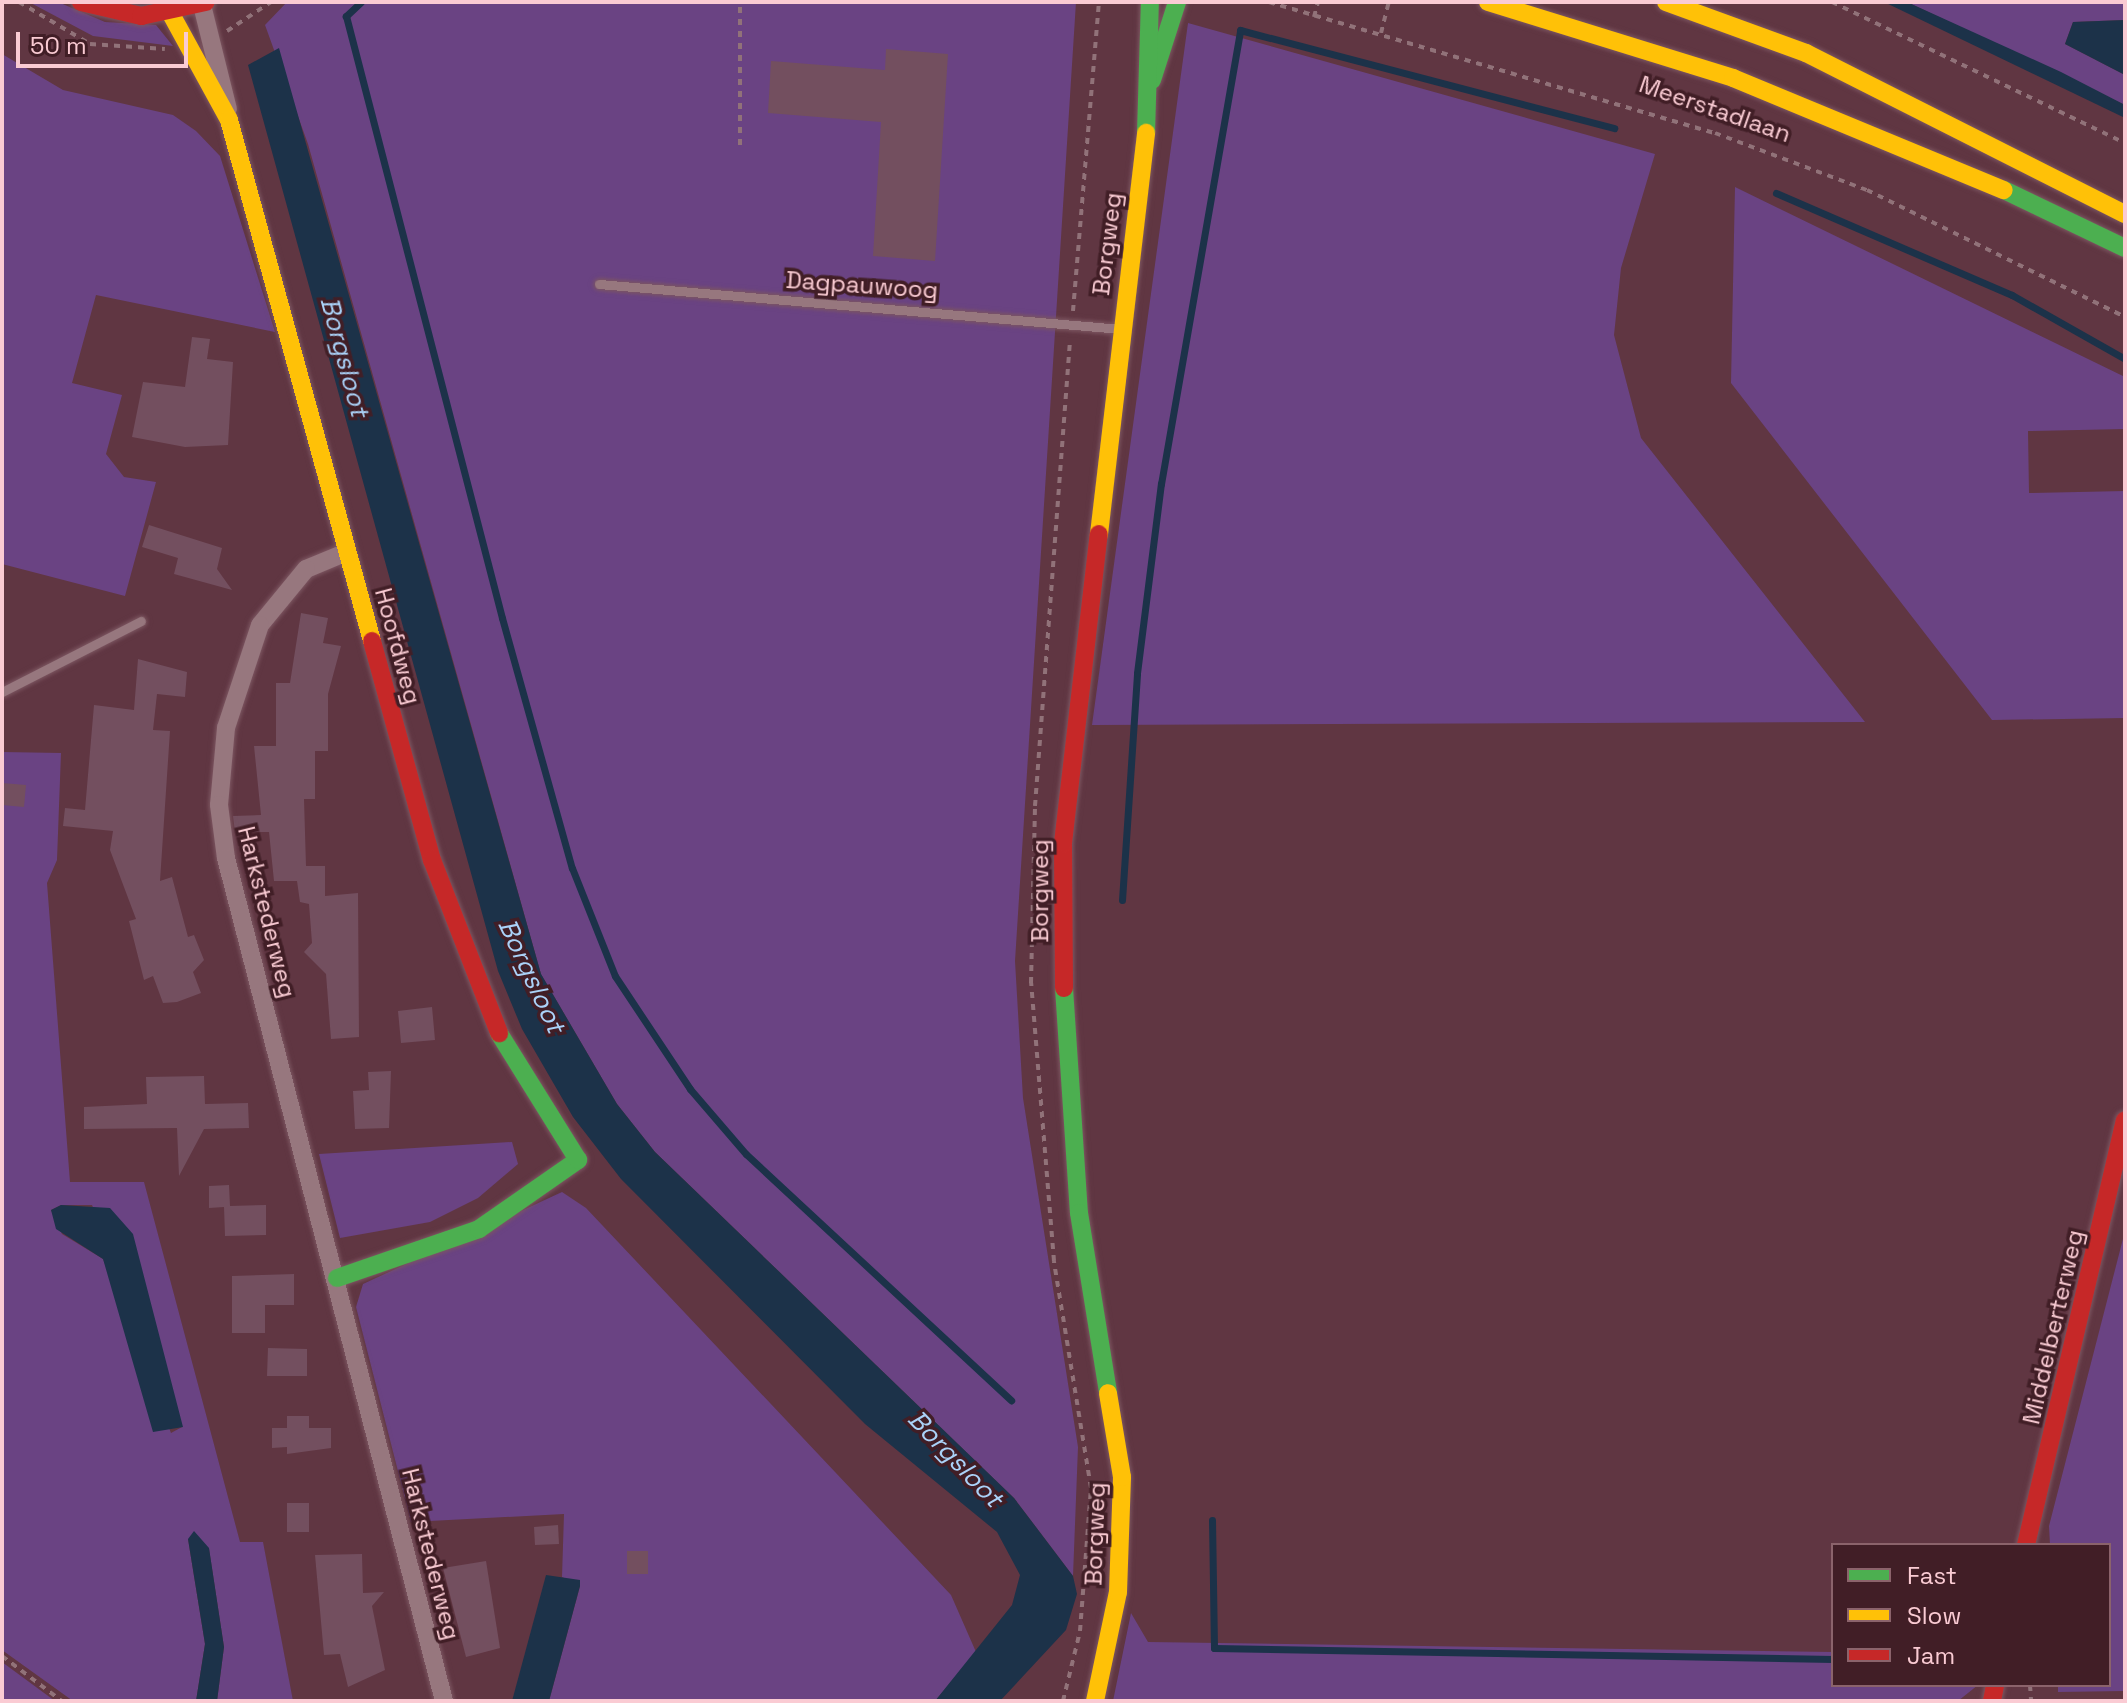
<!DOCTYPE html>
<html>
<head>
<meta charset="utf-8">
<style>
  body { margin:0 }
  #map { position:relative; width:2127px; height:1703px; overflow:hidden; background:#603642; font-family:"Space Grotesk",sans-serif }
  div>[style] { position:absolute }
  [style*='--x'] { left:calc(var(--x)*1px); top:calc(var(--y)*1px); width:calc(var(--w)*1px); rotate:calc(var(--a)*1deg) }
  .green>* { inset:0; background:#6a4383 }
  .water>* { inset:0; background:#1c3249 }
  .stream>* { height:7px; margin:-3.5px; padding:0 3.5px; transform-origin:3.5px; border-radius:3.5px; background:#1c3249 }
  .building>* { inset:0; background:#734f5f }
  .path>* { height:4px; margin-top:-2px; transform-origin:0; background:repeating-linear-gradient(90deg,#917279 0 6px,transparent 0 12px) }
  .roads { filter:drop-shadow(0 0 2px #7c5661) drop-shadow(0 0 2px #7c5661) }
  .lane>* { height:9px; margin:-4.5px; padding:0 4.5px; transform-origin:4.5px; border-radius:4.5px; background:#97777e }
  .street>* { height:18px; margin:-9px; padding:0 9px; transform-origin:9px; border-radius:9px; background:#97777e }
  .fast>* { height:18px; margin:-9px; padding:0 9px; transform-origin:9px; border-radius:9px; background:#4caf50 }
  .slow>* { height:18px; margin:-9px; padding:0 9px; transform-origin:9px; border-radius:9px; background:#ffc107 }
  .jam>* { height:18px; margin:-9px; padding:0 9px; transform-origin:9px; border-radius:9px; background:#c62828 }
  span { translate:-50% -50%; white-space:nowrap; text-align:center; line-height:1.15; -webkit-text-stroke:7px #411e26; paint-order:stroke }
  .street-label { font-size:24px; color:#facbd3 }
  .water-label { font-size:26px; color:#aad2f8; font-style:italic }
  .frame { position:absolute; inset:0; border:4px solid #facbd3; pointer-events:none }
  .legend { position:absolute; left:1831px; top:1543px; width:280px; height:144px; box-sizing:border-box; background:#411e26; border:2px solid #8b636b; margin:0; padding:10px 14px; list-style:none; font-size:24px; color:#facbd3 }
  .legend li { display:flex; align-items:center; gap:16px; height:40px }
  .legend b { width:40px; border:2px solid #8b636b }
  .scale { position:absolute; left:16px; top:32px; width:172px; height:36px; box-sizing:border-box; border:4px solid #facbd3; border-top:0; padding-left:10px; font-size:24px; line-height:28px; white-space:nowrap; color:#facbd3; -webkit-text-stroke:6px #411e26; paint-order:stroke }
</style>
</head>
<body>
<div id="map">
  <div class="green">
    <i style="clip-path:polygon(29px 2px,58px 2px,105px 22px,156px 25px,173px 46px,93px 36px)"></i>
    <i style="clip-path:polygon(287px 2px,1076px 2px,1015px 961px,1023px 1098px,1078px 1447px,1073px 1576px,1014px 1498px,655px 1152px,617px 1104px,541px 974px,308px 144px,265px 25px)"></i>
    <i style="clip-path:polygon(1907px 2px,2125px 2px,2125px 20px,2073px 22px,2065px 44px,2125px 75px,2125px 105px)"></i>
    <i style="clip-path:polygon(1188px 23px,1655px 154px,1621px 268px,1614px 335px,1641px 438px,1865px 722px,1092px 725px)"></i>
    <i style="clip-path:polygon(2px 54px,63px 90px,173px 115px,196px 131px,220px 156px,275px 332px,96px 295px,72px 383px,122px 395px,106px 454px,124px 477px,156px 482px,125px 596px,2px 564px)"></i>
    <i style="clip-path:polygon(1735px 187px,2125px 377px,2125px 429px,2028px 431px,2029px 493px,2125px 491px,2125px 718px,1992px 720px,1731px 383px)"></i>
    <i style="clip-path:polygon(evenodd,2px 752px,61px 753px,57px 860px,47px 883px,70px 1182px,144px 1182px,240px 1542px,263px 1542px,293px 1701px,217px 1701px,224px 1647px,209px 1549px,188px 1539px,205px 1644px,196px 1701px,73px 1701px,2px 1650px,2px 752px,61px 1205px,92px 1205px,182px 1427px,171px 1433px,103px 1259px,62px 1234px,51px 1210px,61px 1205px)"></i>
    <i style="clip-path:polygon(512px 1142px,518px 1164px,478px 1198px,430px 1222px,340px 1238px,319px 1154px)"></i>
    <i style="clip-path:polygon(562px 1192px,586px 1208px,951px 1595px,976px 1652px,935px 1701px,549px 1701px,580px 1586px,562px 1577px,564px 1514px,411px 1522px,356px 1307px,363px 1284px)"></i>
    <i style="clip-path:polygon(2125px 1231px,2125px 1691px,2058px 1692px,2058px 1685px,2109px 1685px,2109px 1545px,2050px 1545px,2049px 1526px)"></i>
    <i style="clip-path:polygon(1131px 1613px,1148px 1642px,1833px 1652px,1833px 1685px,1978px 1685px,1958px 1701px,1113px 1701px)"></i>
    <i style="clip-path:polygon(2px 1662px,55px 1701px,2px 1701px)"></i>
  </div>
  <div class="water">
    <i style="clip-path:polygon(1884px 2px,1907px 2px,2061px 72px,2125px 105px,2125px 118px)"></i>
    <i style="clip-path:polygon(2125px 20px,2125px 75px,2065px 44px,2073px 22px)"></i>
    <i style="clip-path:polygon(279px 48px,541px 974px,617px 1104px,655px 1152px,1014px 1498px,1073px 1576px,1077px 1594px,1066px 1630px,1000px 1701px,935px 1701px,1012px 1605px,1020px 1575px,997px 1532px,865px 1424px,621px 1179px,573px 1117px,522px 1029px,498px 971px,248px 65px)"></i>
    <i style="clip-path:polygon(61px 1205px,110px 1208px,133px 1234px,183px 1427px,153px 1432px,103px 1259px,56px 1229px,51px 1210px)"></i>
    <i style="clip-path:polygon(194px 1531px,209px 1548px,224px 1647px,217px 1701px,196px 1701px,205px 1644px,188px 1539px)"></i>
    <i style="clip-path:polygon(546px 1575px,580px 1580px,580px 1586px,549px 1701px,512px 1701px)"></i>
  </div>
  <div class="stream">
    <i style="--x:361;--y:2;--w:21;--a:137"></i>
    <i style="--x:346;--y:16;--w:622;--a:75.47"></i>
    <i style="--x:502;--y:618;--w:260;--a:74.4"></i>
    <i style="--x:572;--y:868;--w:116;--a:68.3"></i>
    <i style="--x:615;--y:976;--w:136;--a:56.4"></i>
    <i style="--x:690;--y:1089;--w:86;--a:49.3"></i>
    <i style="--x:746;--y:1154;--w:362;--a:42.9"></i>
    <i style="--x:1776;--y:193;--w:257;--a:23.4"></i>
    <i style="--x:2012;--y:295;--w:130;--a:29.5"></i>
    <i style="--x:1122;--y:900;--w:227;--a:-86.2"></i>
    <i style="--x:1137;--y:673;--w:191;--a:-82.8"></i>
    <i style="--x:1161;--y:484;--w:461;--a:-80.1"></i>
    <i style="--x:1240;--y:30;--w:387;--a:14.7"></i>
    <i style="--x:1212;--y:1520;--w:128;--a:89.1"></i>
    <i style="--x:1214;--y:1648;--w:619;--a:1.02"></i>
  </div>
  <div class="building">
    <i style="clip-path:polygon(886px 49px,948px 54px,935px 261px,873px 256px,881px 122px,768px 113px,771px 61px,885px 70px)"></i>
    <i style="clip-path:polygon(192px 337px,210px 339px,207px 359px,233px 362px,228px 445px,185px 447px,132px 437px,143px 382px,185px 387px)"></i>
    <i style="clip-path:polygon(149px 525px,222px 548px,217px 569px,232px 590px,174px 574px,178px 558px,142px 547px)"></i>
    <i style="clip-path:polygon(301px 613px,328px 618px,323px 643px,341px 646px,328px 694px,328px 751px,315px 751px,315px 799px,304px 799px,306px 866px,325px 866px,325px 896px,358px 893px,359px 1037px,331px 1039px,326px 974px,304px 952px,312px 943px,309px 904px,300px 902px,297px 881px,274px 881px,269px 832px,235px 832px,233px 816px,261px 815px,254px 746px,276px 746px,276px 683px,290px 683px)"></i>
    <i style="clip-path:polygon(138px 659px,187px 672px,185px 697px,157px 694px,153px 730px,170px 731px,160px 881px,172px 877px,188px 937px,194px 935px,204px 960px,193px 972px,201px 993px,177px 1002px,163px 1003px,153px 976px,144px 980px,129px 921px,136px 919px,110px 850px,113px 831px,63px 826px,65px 808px,85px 810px,94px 705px,134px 710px)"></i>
    <i style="clip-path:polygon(2px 783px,26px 785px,24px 807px,2px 805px)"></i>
    <i style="clip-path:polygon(432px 1007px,435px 1040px,401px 1043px,398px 1011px)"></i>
    <i style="clip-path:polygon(391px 1071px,389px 1128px,355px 1129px,353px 1091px,369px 1090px,368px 1072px)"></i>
    <i style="clip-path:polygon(204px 1076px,205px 1104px,248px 1103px,249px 1128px,204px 1129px,179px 1176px,177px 1128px,84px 1129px,84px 1107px,147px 1104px,146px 1077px)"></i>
    <i style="clip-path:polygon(229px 1185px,230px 1206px,266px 1205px,266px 1235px,225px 1236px,224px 1207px,209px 1208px,209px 1186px)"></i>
    <i style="clip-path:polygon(294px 1274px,294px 1305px,265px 1305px,265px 1333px,232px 1333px,232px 1276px)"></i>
    <i style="clip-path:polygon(268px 1348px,307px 1349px,307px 1376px,267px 1376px)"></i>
    <i style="clip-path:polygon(287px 1416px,309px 1416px,309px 1428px,331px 1428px,331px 1448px,287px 1454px,287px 1447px,272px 1448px,272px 1428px,287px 1428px)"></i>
    <i style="clip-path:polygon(287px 1503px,309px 1503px,309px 1532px,287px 1532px)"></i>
    <i style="clip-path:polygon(558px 1525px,559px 1544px,535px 1545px,534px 1527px)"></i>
    <i style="clip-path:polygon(627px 1551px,648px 1551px,648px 1574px,627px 1574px)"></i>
    <i style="clip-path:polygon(362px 1554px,363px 1593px,384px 1592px,372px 1606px,385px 1670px,348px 1687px,340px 1654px,324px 1655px,315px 1555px)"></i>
    <i style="clip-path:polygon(486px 1561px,500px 1648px,466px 1657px,443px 1568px)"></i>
  </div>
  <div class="path">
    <i style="--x:19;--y:2;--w:82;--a:30.6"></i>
    <i style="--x:90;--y:44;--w:75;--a:3.8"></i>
    <i style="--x:1269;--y:2;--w:465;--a:16.4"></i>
    <i style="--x:1715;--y:133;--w:162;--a:20.6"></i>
    <i style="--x:1867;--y:190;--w:288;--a:26.2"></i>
    <i style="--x:1832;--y:2;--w:325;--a:25.7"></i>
    <i style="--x:1314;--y:17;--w:16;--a:-75"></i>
    <i style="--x:227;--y:31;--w:53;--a:-33.4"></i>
    <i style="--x:1381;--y:33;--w:32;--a:-76"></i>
    <i style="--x:740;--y:145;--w:143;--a:-90"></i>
    <i style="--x:1073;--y:311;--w:310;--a:-85.2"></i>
    <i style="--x:2;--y:1656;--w:75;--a:36.9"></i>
    <i style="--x:2030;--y:1685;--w:16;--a:86"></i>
    <i style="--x:1063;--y:1701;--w:72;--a:-76.3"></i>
    <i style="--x:1080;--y:1631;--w:143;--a:-85.6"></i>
    <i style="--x:1091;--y:1488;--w:230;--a:-99.3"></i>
    <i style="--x:1054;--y:1261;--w:279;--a:-94.7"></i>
    <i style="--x:1031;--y:983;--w:177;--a:-88.7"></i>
    <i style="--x:1035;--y:806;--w:467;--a:-85.7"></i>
  </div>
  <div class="roads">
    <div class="lane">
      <i style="--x:599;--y:284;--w:524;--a:4.93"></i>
      <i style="--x:2;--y:692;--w:156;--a:-27.1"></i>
    </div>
    <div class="street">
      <i style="--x:202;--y:5;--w:107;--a:76"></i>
      <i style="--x:347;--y:552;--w:44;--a:157.5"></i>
      <i style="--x:306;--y:569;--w:72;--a:129.4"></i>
      <i style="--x:260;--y:625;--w:108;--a:108.3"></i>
      <i style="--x:226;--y:728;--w:77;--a:95.2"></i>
      <i style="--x:219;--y:805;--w:53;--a:82.5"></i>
      <i style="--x:226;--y:858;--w:871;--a:75.5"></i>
    </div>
    <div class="fast">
      <i style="--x:1152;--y:80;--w:82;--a:-72.2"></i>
      <i style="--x:1146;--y:133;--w:131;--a:-88.3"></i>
      <i style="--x:2004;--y:190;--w:134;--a:25.6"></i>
      <i style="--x:1064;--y:988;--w:225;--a:86.2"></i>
      <i style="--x:1079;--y:1213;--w:182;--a:80.8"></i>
      <i style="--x:337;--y:1278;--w:150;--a:-19"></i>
      <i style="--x:479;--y:1229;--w:121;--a:-34.9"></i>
      <i style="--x:578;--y:1160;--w:150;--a:-121.9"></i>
    </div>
    <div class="slow">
      <i style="--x:1488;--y:2;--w:257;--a:17.2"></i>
      <i style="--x:1733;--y:78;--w:293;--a:22.5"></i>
      <i style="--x:1666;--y:2;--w:149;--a:20"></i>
      <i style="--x:1806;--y:53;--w:357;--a:26.8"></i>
      <i style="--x:171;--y:14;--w:121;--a:61.3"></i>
      <i style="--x:229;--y:120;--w:540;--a:74.65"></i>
      <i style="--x:1099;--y:534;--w:404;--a:-83.3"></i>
      <i style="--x:1095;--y:1701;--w:111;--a:-78.1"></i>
      <i style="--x:1118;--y:1592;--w:115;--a:-88"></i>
      <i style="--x:1122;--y:1477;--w:85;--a:-99.5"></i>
    </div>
    <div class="jam">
      <i style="--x:81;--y:2;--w:62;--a:13.1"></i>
      <i style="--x:141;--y:16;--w:66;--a:-12.2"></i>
      <i style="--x:372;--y:641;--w:227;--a:74.7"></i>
      <i style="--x:432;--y:860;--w:186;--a:68.8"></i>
      <i style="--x:1064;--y:988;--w:145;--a:-90.4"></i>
      <i style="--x:1063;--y:843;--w:311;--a:-83.4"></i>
      <i style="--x:2026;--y:1545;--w:436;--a:-76.9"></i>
      <i style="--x:1992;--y:1701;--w:16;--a:-79"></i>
    </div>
  </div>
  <div class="street-label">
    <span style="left:1715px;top:109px;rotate:19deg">Meerstadlaan</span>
    <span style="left:1107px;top:244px;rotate:-83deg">Borgweg</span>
    <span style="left:862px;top:285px;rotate:4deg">Dagpauwoog</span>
    <span style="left:398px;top:646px;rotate:75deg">Hoofdweg</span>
    <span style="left:1040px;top:891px;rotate:-90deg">Borgweg</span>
    <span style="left:267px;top:912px;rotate:76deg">Harkstederweg</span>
    <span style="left:2053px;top:1327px;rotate:-77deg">Middelberterweg</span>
    <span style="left:1095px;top:1534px;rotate:-88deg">Borgweg</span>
    <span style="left:431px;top:1554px;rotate:76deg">Harkstederweg</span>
  </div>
  <div class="water-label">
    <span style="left:344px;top:357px;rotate:75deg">Borgsloot</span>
    <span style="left:531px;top:976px;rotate:65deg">Borgsloot</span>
    <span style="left:955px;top:1459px;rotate:46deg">Borgsloot</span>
  </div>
  <div class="frame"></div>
  <ul class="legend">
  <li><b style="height:10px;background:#4caf50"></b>Fast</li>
  <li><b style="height:10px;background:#ffc107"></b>Slow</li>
  <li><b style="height:10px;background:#c62828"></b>Jam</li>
  </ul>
  <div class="scale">50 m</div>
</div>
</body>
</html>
